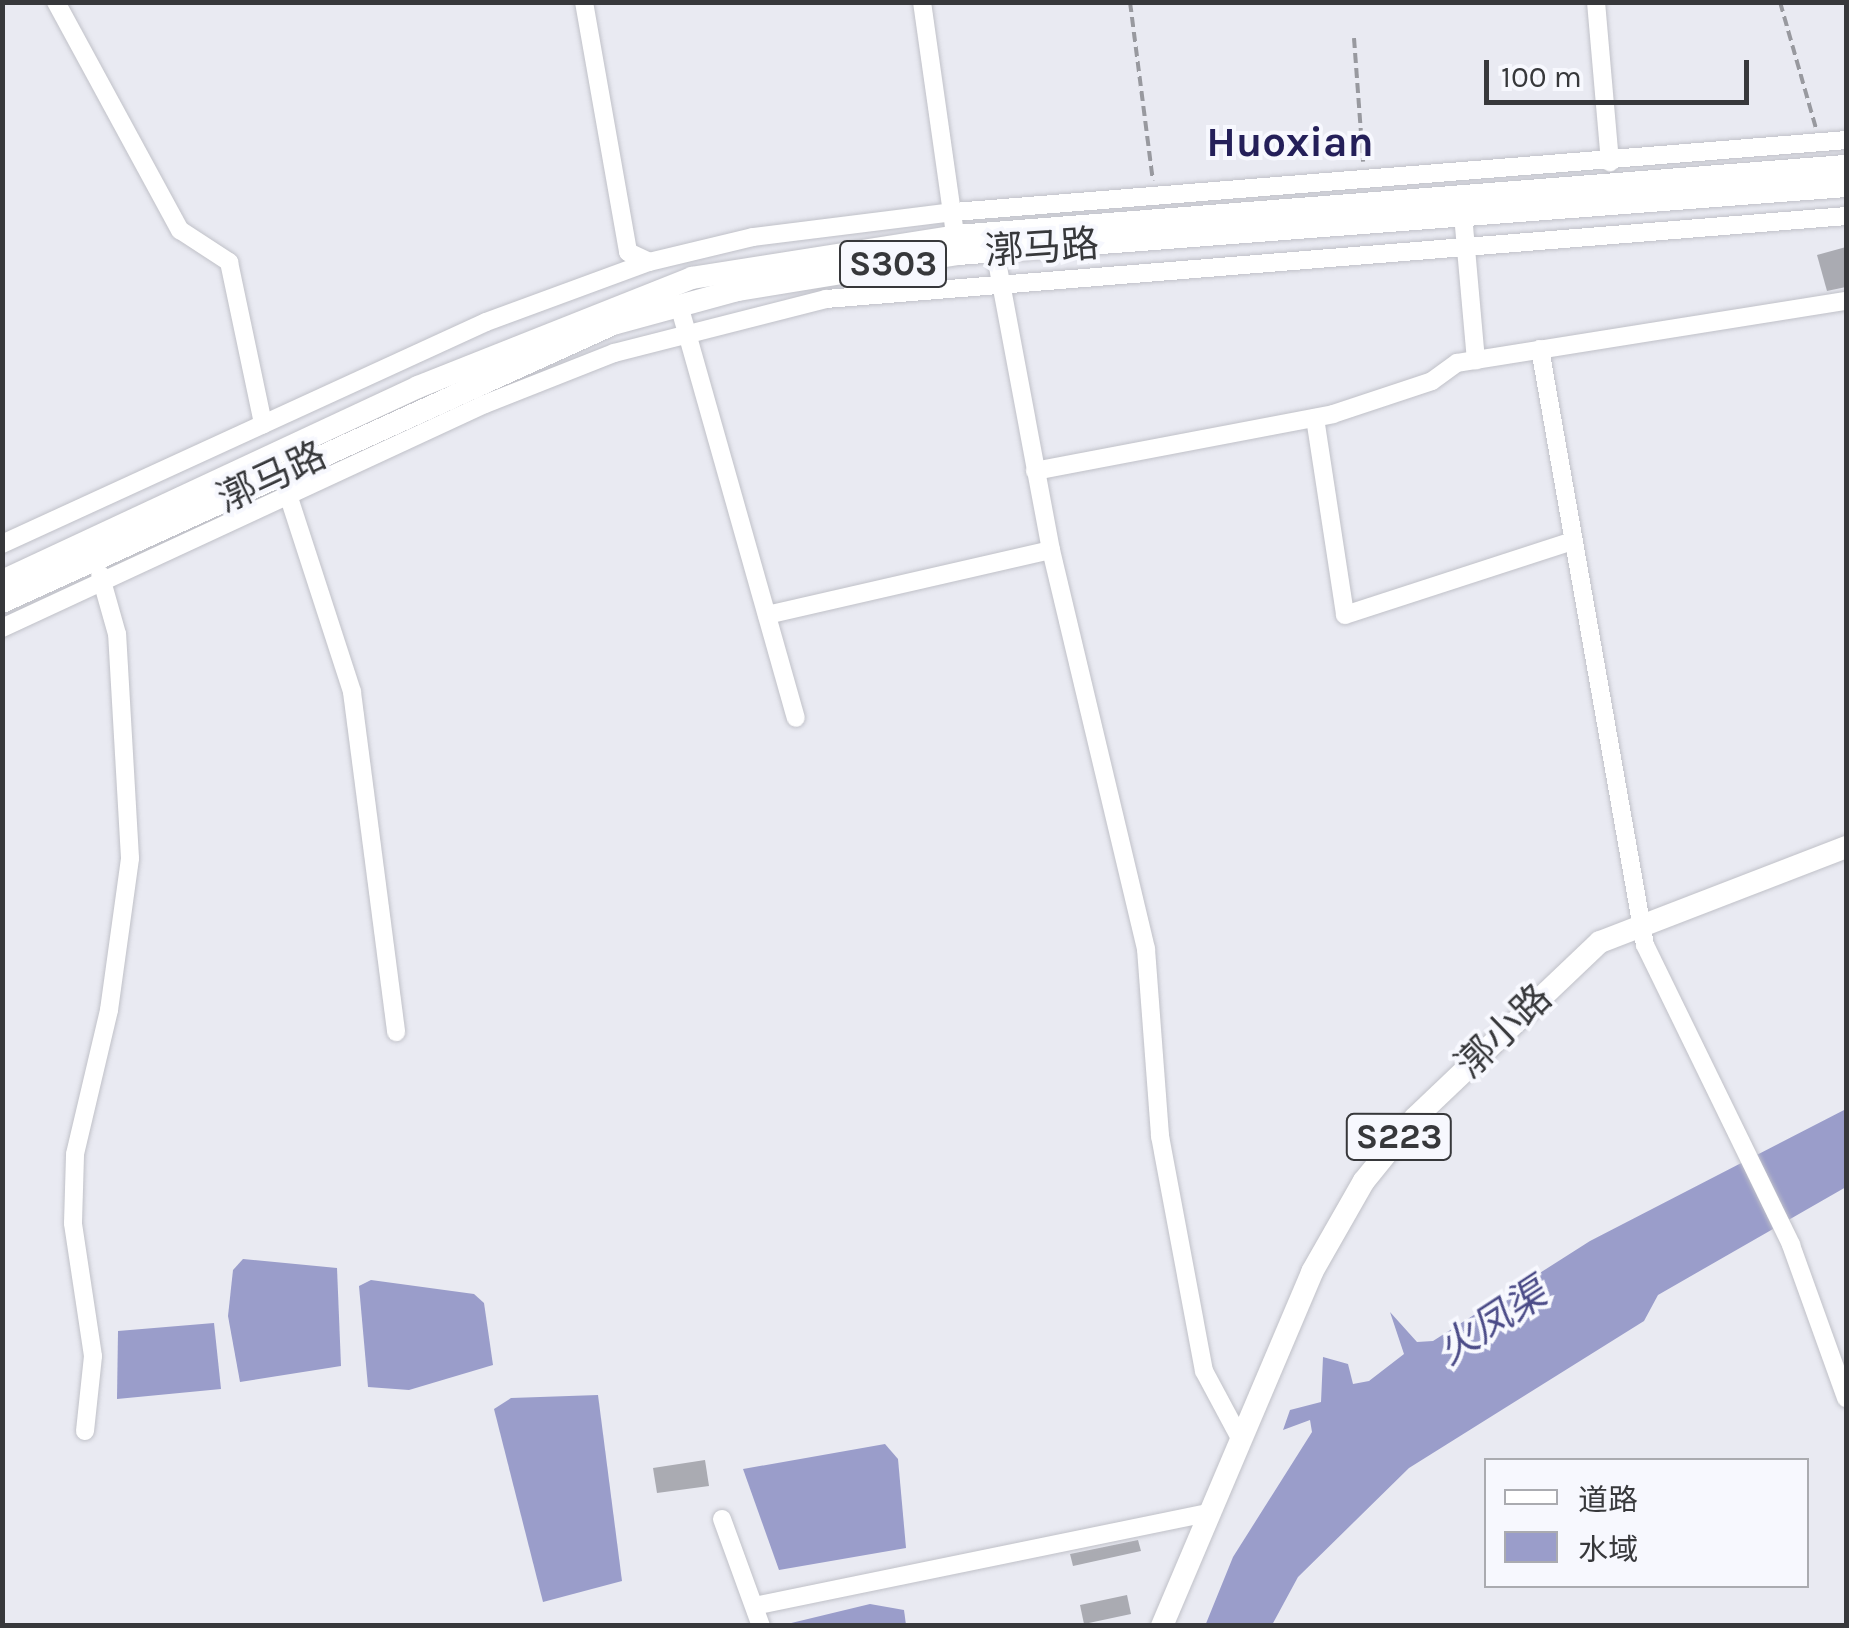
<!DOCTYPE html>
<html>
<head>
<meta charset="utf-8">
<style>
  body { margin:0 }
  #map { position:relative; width:1849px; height:1628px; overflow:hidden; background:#e9eaf2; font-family:Karla,"Noto Sans SC",sans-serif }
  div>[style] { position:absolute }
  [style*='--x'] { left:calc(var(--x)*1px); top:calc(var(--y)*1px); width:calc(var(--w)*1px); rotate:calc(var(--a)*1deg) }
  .water>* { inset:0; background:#9a9dca }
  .building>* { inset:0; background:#aaabb2 }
  .path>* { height:4px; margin-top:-2px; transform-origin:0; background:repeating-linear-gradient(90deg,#98999f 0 10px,transparent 0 15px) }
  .roads { filter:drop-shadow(0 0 2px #c0c1c8) drop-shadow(0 0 2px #c0c1c8) }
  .minor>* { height:18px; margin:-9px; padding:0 9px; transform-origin:9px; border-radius:9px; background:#fff }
  .major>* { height:22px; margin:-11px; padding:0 11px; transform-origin:11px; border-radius:11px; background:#fff }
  span { translate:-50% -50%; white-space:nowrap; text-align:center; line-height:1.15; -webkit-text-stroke:8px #f7f8fe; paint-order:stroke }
  .shield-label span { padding:2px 8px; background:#f7f8fe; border:2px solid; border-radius:8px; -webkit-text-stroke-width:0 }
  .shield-label { font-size:35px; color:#37383b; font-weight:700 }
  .street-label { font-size:38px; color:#37383b }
  .water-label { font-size:40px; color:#4c4c88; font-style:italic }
  .quarter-label { font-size:42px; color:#241f59; font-weight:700 }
  .frame { position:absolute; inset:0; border:5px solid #37383b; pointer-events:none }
  .legend { position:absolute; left:1484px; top:1458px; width:325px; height:130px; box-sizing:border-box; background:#f7f8fe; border:2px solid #aaabb0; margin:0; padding:12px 18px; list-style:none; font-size:30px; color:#37383b }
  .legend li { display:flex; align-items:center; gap:20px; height:50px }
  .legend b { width:50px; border:2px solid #aaabb0 }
  .scale { position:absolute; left:1484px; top:60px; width:265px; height:45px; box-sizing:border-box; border:5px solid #37383b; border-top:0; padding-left:12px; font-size:30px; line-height:35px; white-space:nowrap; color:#37383b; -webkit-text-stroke:8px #f7f8fe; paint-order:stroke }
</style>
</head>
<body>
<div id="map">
  <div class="water">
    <i style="clip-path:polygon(1846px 1109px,1846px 1187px,1658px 1295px,1644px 1321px,1409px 1468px,1298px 1577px,1272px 1625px,1205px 1626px,1233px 1557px,1312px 1432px,1310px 1420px,1283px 1430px,1290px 1410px,1321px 1402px,1323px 1357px,1348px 1364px,1353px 1384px,1369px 1381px,1404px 1354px,1390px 1312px,1417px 1342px,1433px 1341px,1590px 1241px)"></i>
    <i style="clip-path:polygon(243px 1259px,337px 1268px,341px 1366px,240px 1382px,228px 1316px,233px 1270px)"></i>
    <i style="clip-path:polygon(371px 1280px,474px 1294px,484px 1303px,493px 1365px,409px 1390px,368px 1387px,359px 1286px)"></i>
    <i style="clip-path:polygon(214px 1323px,221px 1389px,117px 1399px,118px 1331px)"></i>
    <i style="clip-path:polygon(598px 1395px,622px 1581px,543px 1602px,494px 1409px,511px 1398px)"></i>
    <i style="clip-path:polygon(885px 1444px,898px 1459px,906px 1548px,779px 1570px,743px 1469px)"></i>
    <i style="clip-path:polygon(870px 1604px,904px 1610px,906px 1625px,783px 1625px)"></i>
  </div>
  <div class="building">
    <i style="clip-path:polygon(1846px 247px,1846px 287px,1827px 291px,1817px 255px)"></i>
    <i style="clip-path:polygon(705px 1460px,709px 1486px,657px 1493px,653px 1468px)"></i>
    <i style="clip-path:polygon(1138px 1540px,1141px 1551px,1073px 1566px,1070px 1554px)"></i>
    <i style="clip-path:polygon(1127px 1595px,1131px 1614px,1084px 1624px,1080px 1605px)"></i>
  </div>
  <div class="path">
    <i style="--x:1130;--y:2;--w:180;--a:82.7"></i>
    <i style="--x:1780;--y:2;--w:131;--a:74.1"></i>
    <i style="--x:1354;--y:38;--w:124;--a:85.8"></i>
  </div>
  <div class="roads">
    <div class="minor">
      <i style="--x:56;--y:2;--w:260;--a:61.5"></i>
      <i style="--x:180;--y:230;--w:59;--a:33.1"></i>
      <i style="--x:229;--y:262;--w:166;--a:78.1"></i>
      <i style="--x:584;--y:2;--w:254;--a:80"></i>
      <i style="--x:628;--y:252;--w:23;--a:25"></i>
      <i style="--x:922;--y:2;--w:249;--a:81.9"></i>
      <i style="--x:1596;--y:2;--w:161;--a:85"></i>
      <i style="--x:1463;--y:215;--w:146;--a:84.9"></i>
      <i style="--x:995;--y:251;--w:304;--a:79.4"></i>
      <i style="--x:1051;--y:550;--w:410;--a:76.6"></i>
      <i style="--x:1146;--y:949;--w:188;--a:85.7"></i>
      <i style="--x:1160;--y:1136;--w:239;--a:79.4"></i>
      <i style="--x:1204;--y:1371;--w:76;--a:61.8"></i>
      <i style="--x:679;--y:305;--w:429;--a:74.2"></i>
      <i style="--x:1540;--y:349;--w:605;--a:80.01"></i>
      <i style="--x:1645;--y:945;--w:334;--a:64"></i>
      <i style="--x:1791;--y:1245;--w:163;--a:70.2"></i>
      <i style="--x:1315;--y:418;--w:199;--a:81.3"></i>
      <i style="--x:1345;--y:615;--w:240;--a:-18"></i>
      <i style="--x:1035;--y:471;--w:303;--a:-10.8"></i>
      <i style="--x:1333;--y:414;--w:104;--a:-18.4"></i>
      <i style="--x:1432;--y:381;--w:31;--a:-36"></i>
      <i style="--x:1457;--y:363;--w:394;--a:-9.1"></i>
      <i style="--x:281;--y:473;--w:230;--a:72"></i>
      <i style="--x:352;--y:692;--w:343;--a:82.6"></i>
      <i style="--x:2;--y:544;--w:532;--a:-24.64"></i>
      <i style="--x:486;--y:322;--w:174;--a:-20.2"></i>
      <i style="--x:649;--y:262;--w:107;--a:-13.5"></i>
      <i style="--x:753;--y:237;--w:203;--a:-7.1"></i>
      <i style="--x:954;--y:212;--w:895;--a:-4.61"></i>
      <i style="--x:767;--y:615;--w:291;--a:-12.9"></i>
      <i style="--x:2;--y:628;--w:532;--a:-24.88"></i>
      <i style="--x:485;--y:404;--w:139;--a:-21.6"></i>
      <i style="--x:614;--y:353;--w:219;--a:-14.3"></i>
      <i style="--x:826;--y:299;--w:1023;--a:-4.65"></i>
      <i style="--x:85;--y:1431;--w:75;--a:-83.9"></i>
      <i style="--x:93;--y:1356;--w:134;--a:-98.6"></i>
      <i style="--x:73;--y:1223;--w:69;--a:-88.3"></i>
      <i style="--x:75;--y:1154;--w:148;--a:-76.7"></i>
      <i style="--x:109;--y:1010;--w:153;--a:-82.1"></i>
      <i style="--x:130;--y:858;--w:224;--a:-93.3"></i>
      <i style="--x:117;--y:634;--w:62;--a:-105.8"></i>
      <i style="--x:722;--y:1519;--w:114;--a:70"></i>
      <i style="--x:759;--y:1605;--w:459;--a:-11.6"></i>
    </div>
    <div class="major">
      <i style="--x:2;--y:581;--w:459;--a:-25"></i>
      <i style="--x:418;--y:387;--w:295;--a:-21.7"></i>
      <i style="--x:692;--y:278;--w:267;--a:-9"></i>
      <i style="--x:956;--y:236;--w:893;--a:-4.5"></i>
      <i style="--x:2;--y:602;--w:671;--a:-24.47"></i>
      <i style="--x:613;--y:324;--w:129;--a:-15.3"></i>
      <i style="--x:737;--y:290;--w:224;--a:-9.3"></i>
      <i style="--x:958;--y:254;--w:891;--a:-4.38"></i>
      <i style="--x:1162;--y:1626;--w:384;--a:-67"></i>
      <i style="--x:1312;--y:1272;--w:105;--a:-60.3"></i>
      <i style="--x:1364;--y:1181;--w:81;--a:-51"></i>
      <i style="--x:1415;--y:1118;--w:255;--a:-43.6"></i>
      <i style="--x:1600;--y:942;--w:264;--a:-21.1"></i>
    </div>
  </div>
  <div class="shield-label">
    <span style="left:893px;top:264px">S303</span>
    <span style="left:1399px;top:1137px">S223</span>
  </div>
  <div class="street-label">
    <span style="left:1042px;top:248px;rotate:-4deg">漷马路</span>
    <span style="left:272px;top:477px;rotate:-25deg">漷马路</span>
    <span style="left:1504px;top:1031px;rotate:-44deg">漷小路</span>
  </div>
  <div class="water-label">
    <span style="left:1492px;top:1322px;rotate:-33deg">火凤渠</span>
  </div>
  <div class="quarter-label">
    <span style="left:1290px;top:142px">Huoxian</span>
  </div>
  <div class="frame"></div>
  <ul class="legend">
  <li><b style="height:12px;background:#fff"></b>道路</li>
  <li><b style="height:28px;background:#9a9dca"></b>水域</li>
  </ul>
  <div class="scale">100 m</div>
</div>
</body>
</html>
